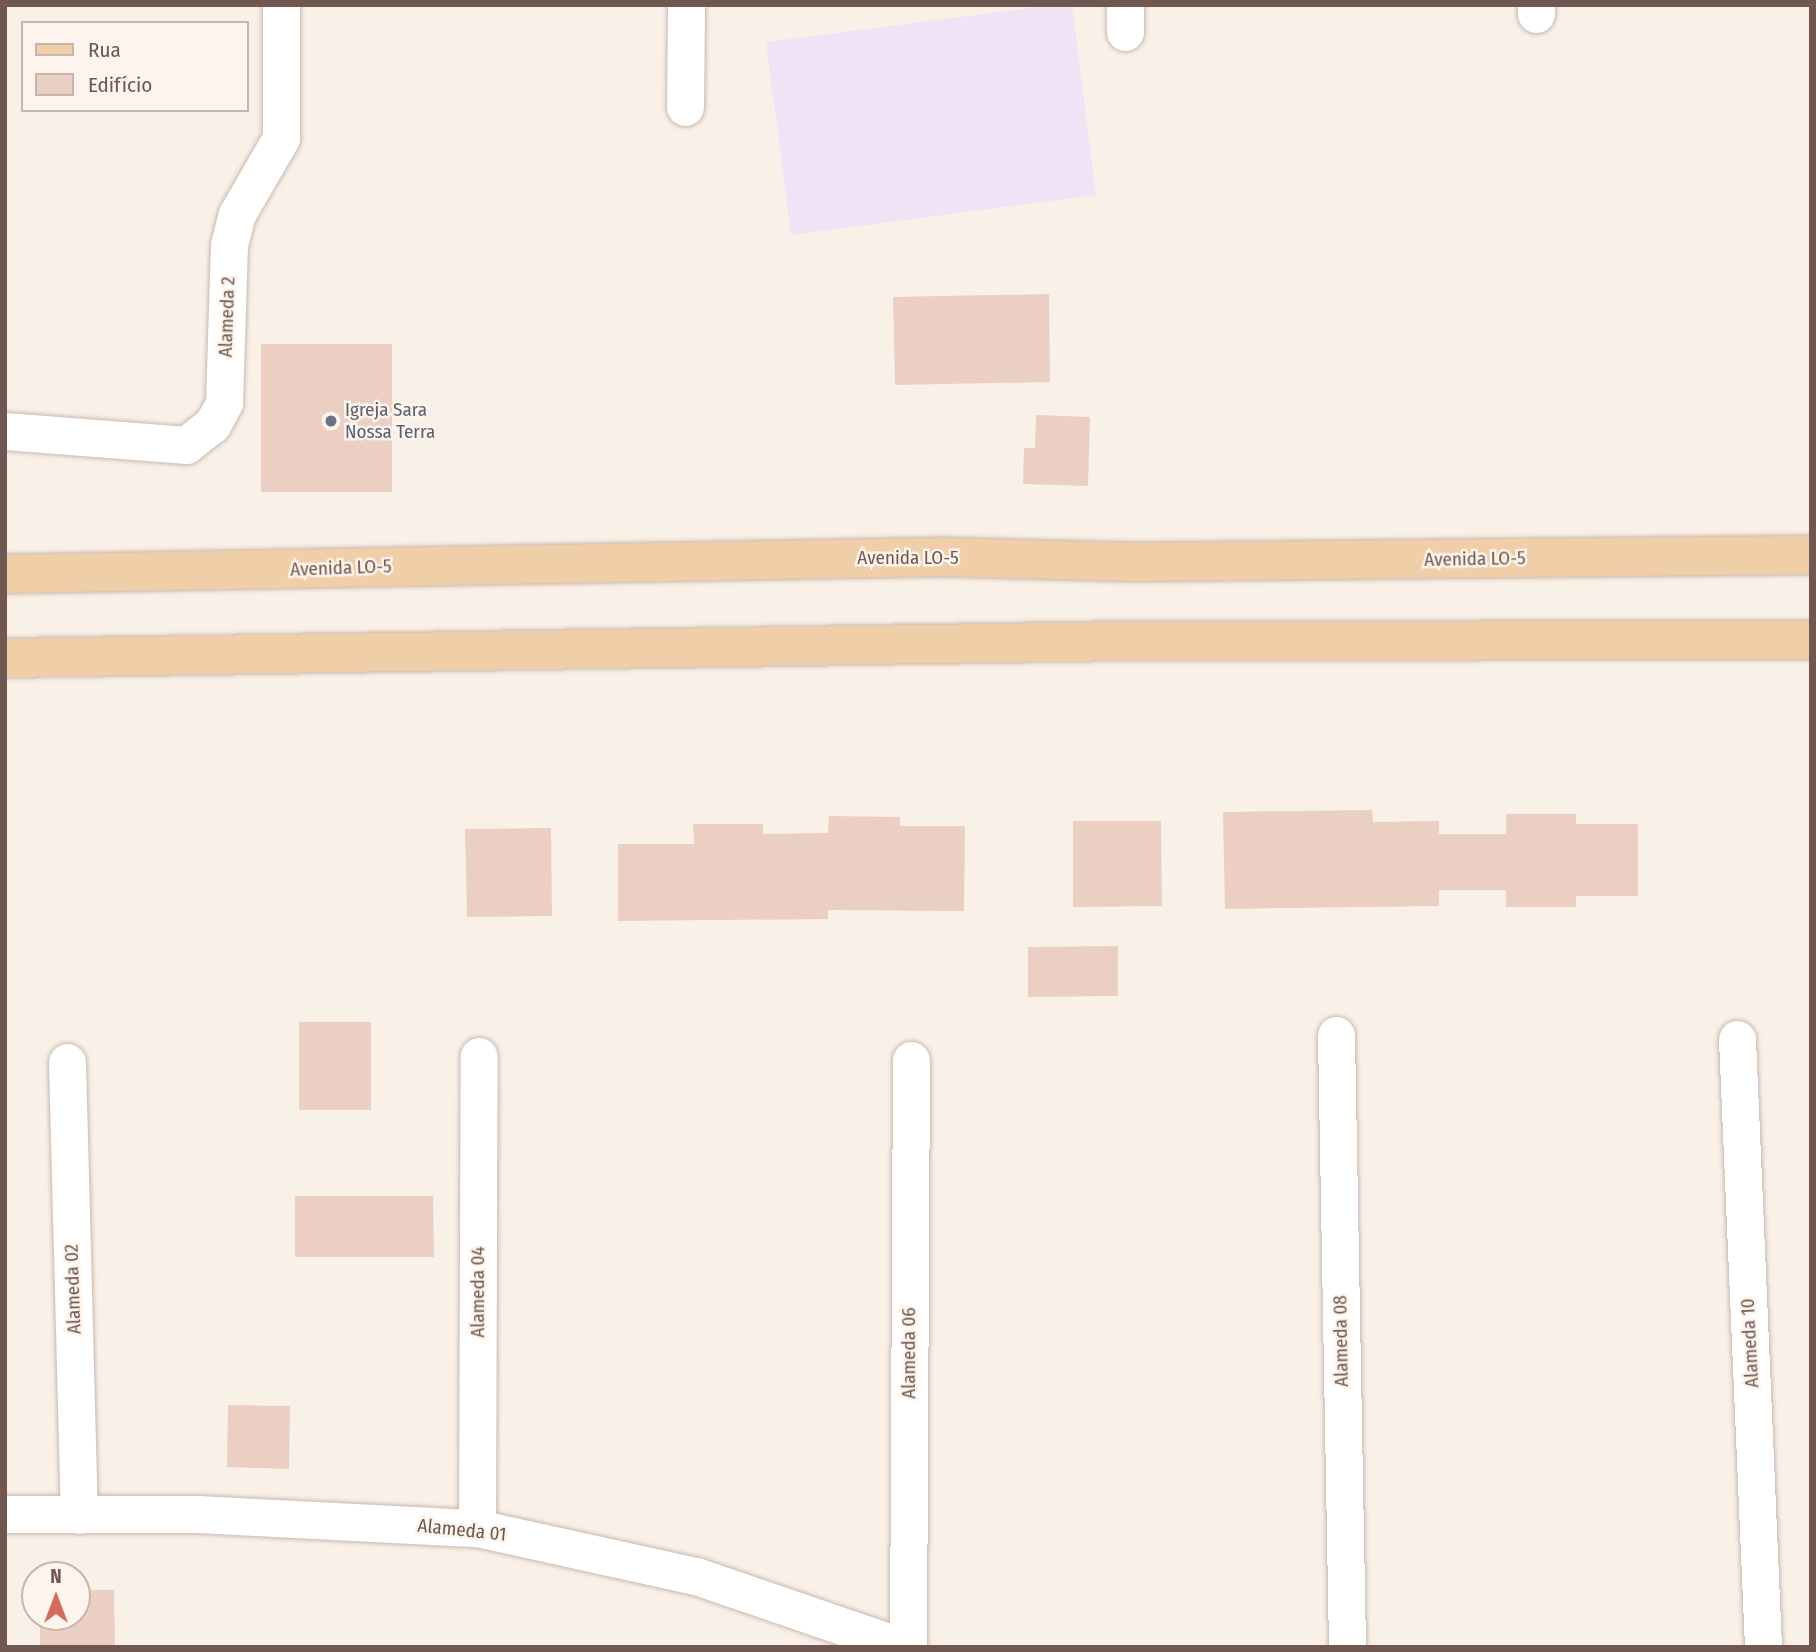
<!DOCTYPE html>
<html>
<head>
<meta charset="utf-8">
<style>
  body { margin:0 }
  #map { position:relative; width:1816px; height:1652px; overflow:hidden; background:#f9f1e7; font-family:"Fira Sans Condensed",sans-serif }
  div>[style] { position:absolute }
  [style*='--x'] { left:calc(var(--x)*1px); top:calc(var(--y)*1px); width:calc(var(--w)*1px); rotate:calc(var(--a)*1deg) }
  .education>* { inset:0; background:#eee4f6 }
  .building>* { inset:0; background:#ebcfc2 }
  .roads { filter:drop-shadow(0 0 2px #cab8af) drop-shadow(0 0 2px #cab8af) }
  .minor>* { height:37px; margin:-18.5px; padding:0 18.5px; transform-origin:18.5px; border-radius:18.5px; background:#fff }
  .major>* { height:38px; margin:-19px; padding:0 19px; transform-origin:19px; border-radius:19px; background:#f0cea8 }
  .dots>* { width:19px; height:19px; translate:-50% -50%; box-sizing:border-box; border:4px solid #fdf5ed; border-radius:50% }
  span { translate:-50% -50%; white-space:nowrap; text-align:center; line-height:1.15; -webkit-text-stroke:5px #fdf5ed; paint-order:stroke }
  .street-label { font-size:19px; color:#70574f }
  .worship-label { font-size:19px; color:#5b616d }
  .left { translate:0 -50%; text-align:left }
  .frame { position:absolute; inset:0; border:7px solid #70574f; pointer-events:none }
  .legend { position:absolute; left:21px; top:21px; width:228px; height:91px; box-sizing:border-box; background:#fdf5ed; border:2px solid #c5b6ae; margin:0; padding:9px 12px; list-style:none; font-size:21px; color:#70574f }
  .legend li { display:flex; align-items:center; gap:14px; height:35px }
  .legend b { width:35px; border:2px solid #c5b6ae }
  .north { position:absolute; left:21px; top:1561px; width:70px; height:70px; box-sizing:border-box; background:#fdf5ed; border:2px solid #c5b6ae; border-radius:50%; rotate:0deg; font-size:19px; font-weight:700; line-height:28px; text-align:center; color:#70574f }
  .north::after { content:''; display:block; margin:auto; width:24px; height:32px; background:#d46b5c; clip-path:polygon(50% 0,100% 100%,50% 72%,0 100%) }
</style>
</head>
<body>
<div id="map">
  <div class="education">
    <i style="clip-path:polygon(1053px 5px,1072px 5px,1096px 195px,791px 235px,766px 42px)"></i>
  </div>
  <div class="building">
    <i style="clip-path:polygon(1049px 294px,1050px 382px,895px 385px,893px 297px)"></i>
    <i style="clip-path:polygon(261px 344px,392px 344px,392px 492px,261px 492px)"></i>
    <i style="clip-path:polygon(1036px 415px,1090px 417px,1088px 486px,1023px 484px,1024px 448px,1035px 448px)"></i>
    <i style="clip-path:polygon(1372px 810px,1373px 822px,1439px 821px,1439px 834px,1506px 834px,1506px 814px,1576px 814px,1576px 824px,1638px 824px,1638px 896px,1576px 896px,1576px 907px,1506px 907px,1506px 890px,1439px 890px,1439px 906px,1225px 909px,1223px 812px)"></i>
    <i style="clip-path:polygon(829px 816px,900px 817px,900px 826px,965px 826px,964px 911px,828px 910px,828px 919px,618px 921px,618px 844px,694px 844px,693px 824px,763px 824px,763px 834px,828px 833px)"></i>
    <i style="clip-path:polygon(1073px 821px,1161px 821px,1162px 906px,1073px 907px)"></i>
    <i style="clip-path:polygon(551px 828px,552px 916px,467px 917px,465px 829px)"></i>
    <i style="clip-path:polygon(1118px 946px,1118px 996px,1028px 997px,1028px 947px)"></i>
    <i style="clip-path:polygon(299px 1022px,371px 1022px,371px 1110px,299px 1110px)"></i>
    <i style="clip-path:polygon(295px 1196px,433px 1196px,434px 1257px,295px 1257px)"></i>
    <i style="clip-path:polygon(228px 1405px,290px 1406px,289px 1469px,227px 1467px)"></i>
    <i style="clip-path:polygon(77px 1590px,114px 1590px,115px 1647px,40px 1647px,40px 1617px,77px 1617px)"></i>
  </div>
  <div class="roads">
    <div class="minor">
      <i style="--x:1125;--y:5;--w:27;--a:90"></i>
      <i style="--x:1536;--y:14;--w:9;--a:-90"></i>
      <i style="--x:685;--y:107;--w:102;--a:-89.4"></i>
      <i style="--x:5;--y:431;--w:182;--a:4.4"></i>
      <i style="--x:186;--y:445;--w:33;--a:-38"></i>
      <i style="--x:212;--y:425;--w:25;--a:-61"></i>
      <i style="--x:224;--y:403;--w:158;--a:-88.2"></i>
      <i style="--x:229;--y:245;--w:32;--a:-76"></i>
      <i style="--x:237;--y:214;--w:88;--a:-59.9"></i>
      <i style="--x:281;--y:138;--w:133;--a:-90"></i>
      <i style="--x:1336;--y:1035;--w:612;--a:88.97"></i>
      <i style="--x:1737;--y:1039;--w:609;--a:87.55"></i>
      <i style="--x:67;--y:1062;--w:453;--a:88.5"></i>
      <i style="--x:5;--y:1514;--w:192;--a:0"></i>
      <i style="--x:197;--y:1514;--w:280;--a:2.9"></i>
      <i style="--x:477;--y:1528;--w:224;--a:12.4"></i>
      <i style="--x:696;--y:1576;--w:219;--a:18.9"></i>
      <i style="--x:477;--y:1528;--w:472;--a:-89.8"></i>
      <i style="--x:908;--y:1647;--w:587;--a:-89.71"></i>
    </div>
    <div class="major">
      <i style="--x:5;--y:574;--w:937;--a:-1.04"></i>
      <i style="--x:942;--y:557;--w:194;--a:1.5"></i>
      <i style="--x:1136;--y:562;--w:675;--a:-0.59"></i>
      <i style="--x:5;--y:658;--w:1120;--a:-0.87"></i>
      <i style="--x:1125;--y:641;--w:686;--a:-0.08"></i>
    </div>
  </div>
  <div class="dots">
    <i style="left:331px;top:421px;background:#6b7280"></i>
  </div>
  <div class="street-label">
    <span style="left:227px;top:317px;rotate:-88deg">Alameda 2</span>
    <span style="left:908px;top:558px">Avenida LO-5</span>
    <span style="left:1475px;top:559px;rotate:-1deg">Avenida LO-5</span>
    <span style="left:341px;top:568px;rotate:-2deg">Avenida LO-5</span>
    <span style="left:73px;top:1289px;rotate:-92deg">Alameda 02</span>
    <span style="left:478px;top:1292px;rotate:-90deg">Alameda 04</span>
    <span style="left:1341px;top:1341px;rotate:-91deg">Alameda 08</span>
    <span style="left:1750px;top:1343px;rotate:-93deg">Alameda 10</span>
    <span style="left:909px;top:1353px;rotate:-90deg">Alameda 06</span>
    <span style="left:462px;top:1530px;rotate:6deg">Alameda 01</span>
  </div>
  <div class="worship-label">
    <span class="left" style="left:345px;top:421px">Igreja Sara<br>Nossa Terra</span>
  </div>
  <div class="frame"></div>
  <ul class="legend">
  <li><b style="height:9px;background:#f0cea8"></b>Rua</li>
  <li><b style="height:19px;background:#ebcfc2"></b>Edifício</li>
  </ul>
  <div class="north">N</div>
</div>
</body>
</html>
